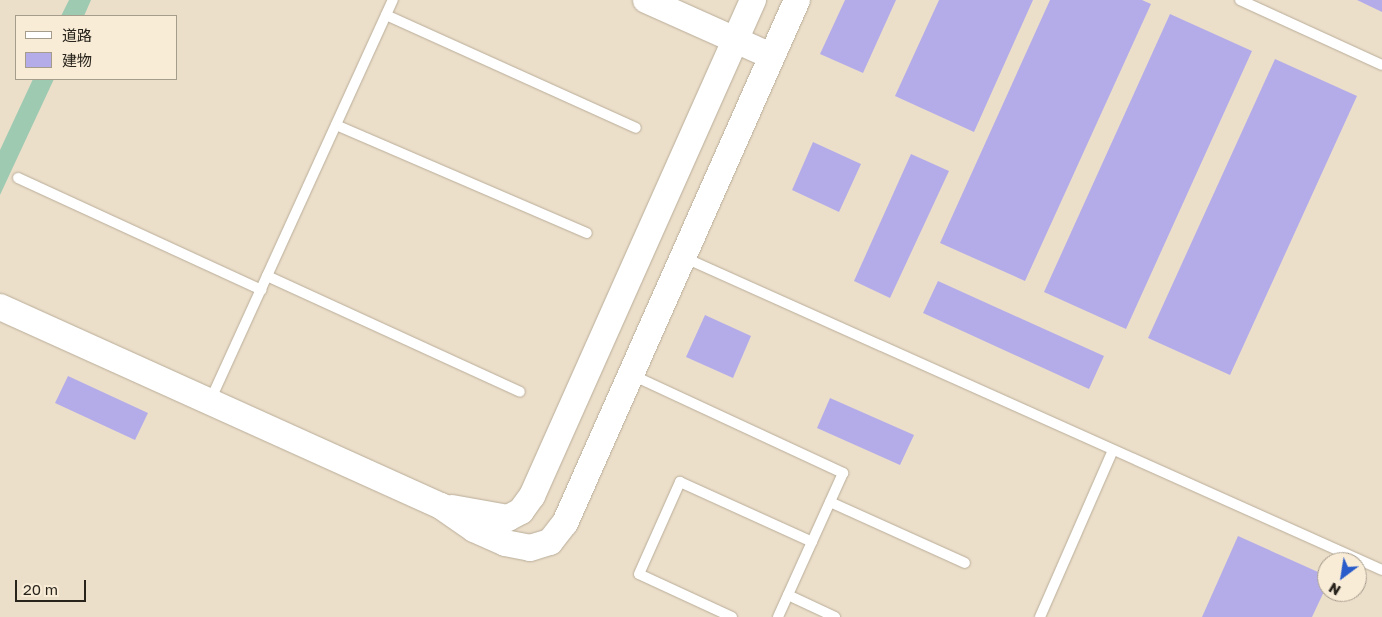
<!DOCTYPE html>
<html>
<head>
<meta charset="utf-8">
<style>
  body { margin:0 }
  #map { position:relative; width:1382px; height:617px; overflow:hidden; background:#ecdfca; font-family:"Golos Text","Noto Sans JP",sans-serif }
  div>[style] { position:absolute }
  [style*='--x'] { left:calc(var(--x)*1px); top:calc(var(--y)*1px); width:calc(var(--w)*1px); rotate:calc(var(--a)*1deg) }
  .green>* { inset:0; background:#9fcab2 }
  .building>* { inset:0; background:#b4ace9 }
  .roads { filter:drop-shadow(0 0 1px #b9ad99) drop-shadow(0 0 1px #b9ad99) }
  .service>* { height:10px; margin:-5px; padding:0 5px; transform-origin:5px; border-radius:5px; background:#fff }
  .tertiary>* { height:26px; margin:-13px; padding:0 13px; transform-origin:13px; border-radius:13px; background:#fff }
  span { translate:-50% -50%; white-space:nowrap; text-align:center; line-height:1.15; -webkit-text-stroke:4.5px #f9ecd7; paint-order:stroke }
  .legend { position:absolute; left:15px; top:15px; width:162px; height:65px; box-sizing:border-box; background:#f9ecd7; border:1px solid #a59c8c; margin:0; padding:6px 9px; list-style:none; font-size:15px; color:#28241c }
  .legend li { display:flex; align-items:center; gap:10px; height:25px }
  .legend b { width:25px; border:1px solid #a59c8c }
  .north { position:absolute; left:1317px; top:552px; width:50px; height:50px; box-sizing:border-box; background:#f9ecd7; border:1px solid #a59c8c; border-radius:50%; rotate:211deg; font-size:14px; font-weight:700; line-height:20px; text-align:center; color:#28241c }
  .north::after { content:''; display:block; margin:auto; width:18px; height:22px; background:#295cca; clip-path:polygon(50% 0,100% 100%,50% 72%,0 100%) }
  .scale { position:absolute; left:15px; top:580px; width:71px; height:22px; box-sizing:border-box; border:2px solid #28241c; border-top:0; padding-left:6px; font-size:15px; line-height:18px; white-space:nowrap; color:#28241c; -webkit-text-stroke:4px #f9ecd7; paint-order:stroke }
</style>
</head>
<body>
<div id="map">
  <div class="green">
    <i style="clip-path:polygon(69px 0,91px 0,84px 16px,61px 16px)"></i>
    <i style="clip-path:polygon(33px 79px,54px 79px,0 195px,0 150px)"></i>
  </div>
  <div class="building">
    <i style="clip-path:polygon(845px 0,896px 0,863px 73px,820px 54px)"></i>
    <i style="clip-path:polygon(939px 0,1033px 0,974px 132px,895px 96px)"></i>
    <i style="clip-path:polygon(1050px 0,1142px 0,1151px 4px,1025px 281px,940px 243px)"></i>
    <i style="clip-path:polygon(1357px 0,1382px 0,1382px 12px)"></i>
    <i style="clip-path:polygon(1170px 14px,1252px 51px,1126px 329px,1044px 292px)"></i>
    <i style="clip-path:polygon(1275px 59px,1357px 96px,1230px 375px,1148px 338px)"></i>
    <i style="clip-path:polygon(813px 142px,861px 164px,839px 212px,792px 190px)"></i>
    <i style="clip-path:polygon(911px 154px,949px 171px,890px 298px,854px 281px)"></i>
    <i style="clip-path:polygon(938px 281px,1104px 356px,1089px 389px,923px 313px)"></i>
    <i style="clip-path:polygon(705px 315px,751px 336px,733px 378px,686px 357px)"></i>
    <i style="clip-path:polygon(68px 376px,148px 413px,135px 440px,55px 403px)"></i>
    <i style="clip-path:polygon(830px 398px,914px 435px,900px 465px,817px 428px)"></i>
    <i style="clip-path:polygon(1238px 536px,1327px 576px,1327px 585px,1312px 617px,1202px 617px)"></i>
  </div>
  <div class="roads">
    <div class="service">
      <i style="--x:1240;--y:0;--w:156;--a:24.6"></i>
      <i style="--x:386;--y:15;--w:274;--a:24.3"></i>
      <i style="--x:336;--y:125;--w:273;--a:23.3"></i>
      <i style="--x:18;--y:178;--w:268;--a:24.7"></i>
      <i style="--x:683;--y:257;--w:766;--a:24.12"></i>
      <i style="--x:267;--y:276;--w:278;--a:24.6"></i>
      <i style="--x:632;--y:375;--w:233;--a:24.9"></i>
      <i style="--x:843;--y:473;--w:158;--a:114.3"></i>
      <i style="--x:210;--y:401;--w:441;--a:-65.5"></i>
      <i style="--x:830;--y:502;--w:148;--a:24.3"></i>
      <i style="--x:788;--y:595;--w:52;--a:25.1"></i>
      <i style="--x:732;--y:617;--w:102;--a:-155.2"></i>
      <i style="--x:639;--y:574;--w:101;--a:-66"></i>
      <i style="--x:680;--y:482;--w:145;--a:24.4"></i>
      <i style="--x:1040;--y:617;--w:182;--a:-66.4"></i>
    </div>
    <div class="tertiary">
      <i style="--x:646;--y:0;--w:137;--a:24.1"></i>
      <i style="--x:0;--y:307;--w:484;--a:24.3"></i>
      <i style="--x:441;--y:506;--w:40;--a:34.9"></i>
      <i style="--x:474;--y:529;--w:34;--a:24"></i>
      <i style="--x:505;--y:543;--w:25;--a:11"></i>
      <i style="--x:530;--y:548;--w:21;--a:-17"></i>
      <i style="--x:550;--y:542;--w:24;--a:-52"></i>
      <i style="--x:565;--y:523;--w:572;--a:-66.08"></i>
      <i style="--x:452;--y:508;--w:57;--a:10.1"></i>
      <i style="--x:508;--y:518;--w:15;--a:-28"></i>
      <i style="--x:521;--y:511;--w:19;--a:-54"></i>
      <i style="--x:532;--y:496;--w:543;--a:-65.98"></i>
    </div>
  </div>
  <ul class="legend">
  <li><b style="height:6px;background:#fff"></b>道路</li>
  <li><b style="height:14px;background:#b4ace9"></b>建物</li>
  </ul>
  <div class="north">N</div>
  <div class="scale">20 m</div>
</div>
</body>
</html>
